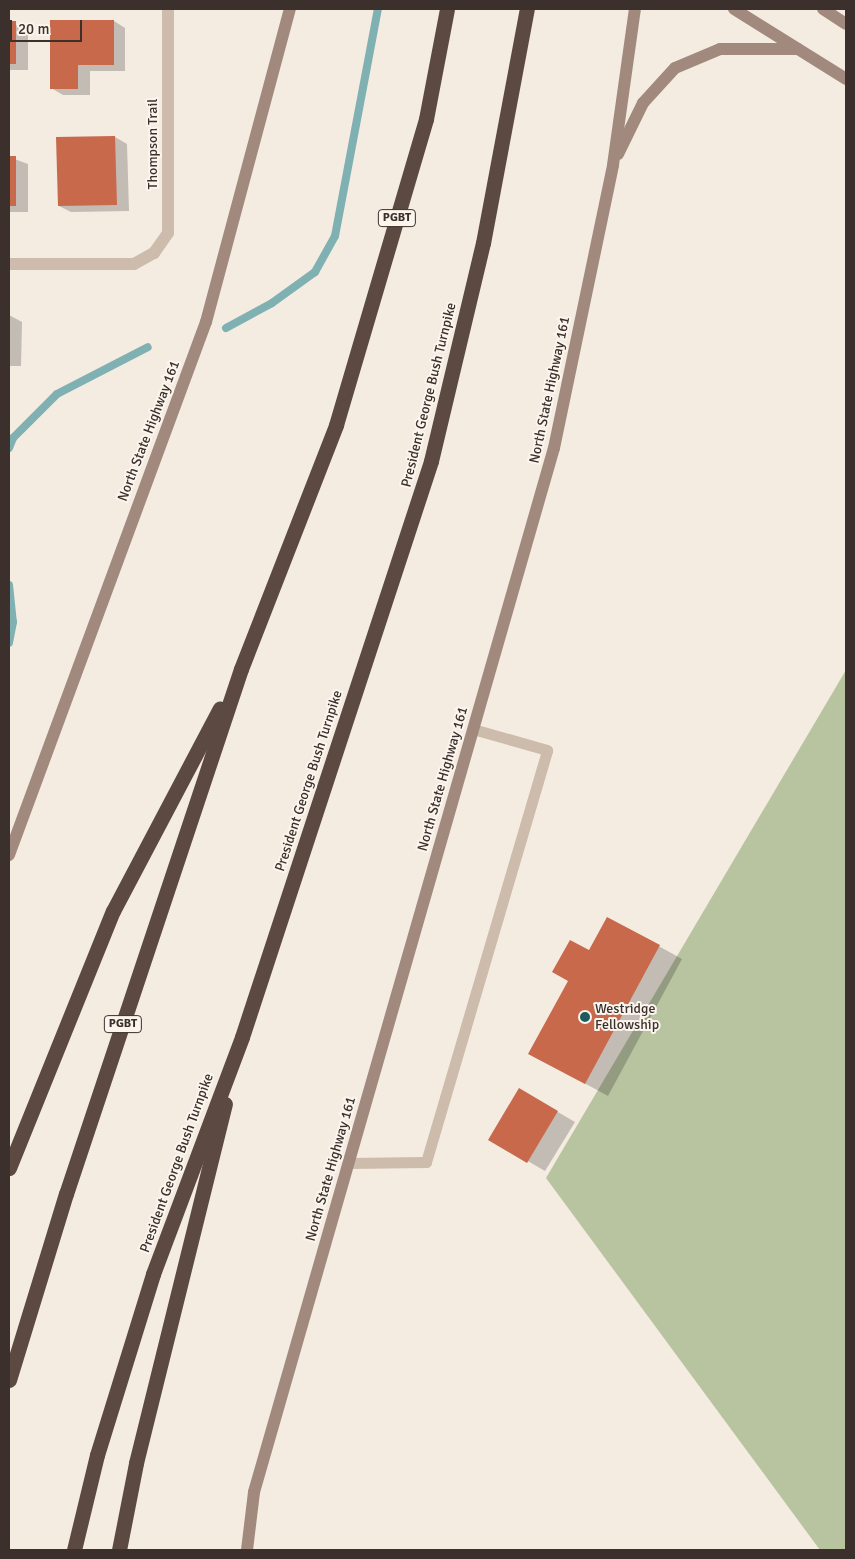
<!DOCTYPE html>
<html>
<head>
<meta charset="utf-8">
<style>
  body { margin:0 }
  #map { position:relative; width:855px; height:1559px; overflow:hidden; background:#f4ebe1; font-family:Signika,sans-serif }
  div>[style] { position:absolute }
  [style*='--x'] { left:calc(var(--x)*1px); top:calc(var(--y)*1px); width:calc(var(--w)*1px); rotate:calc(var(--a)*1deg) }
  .green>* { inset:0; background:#b8c4a0 }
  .shadow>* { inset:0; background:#0003 }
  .stream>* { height:8px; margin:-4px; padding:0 4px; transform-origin:4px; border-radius:4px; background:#7fb0b2 }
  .building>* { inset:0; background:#c8694b }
  .lane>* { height:11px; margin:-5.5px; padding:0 5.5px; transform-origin:5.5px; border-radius:5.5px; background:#cdbbac }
  .street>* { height:12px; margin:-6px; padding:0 6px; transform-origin:6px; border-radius:6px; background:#cdbbac }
  .secondary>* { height:12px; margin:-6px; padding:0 6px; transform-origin:6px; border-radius:6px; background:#a18a7d }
  .highway>* { height:15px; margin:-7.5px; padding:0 7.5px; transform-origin:7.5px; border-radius:7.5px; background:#5c4a42 }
  .dots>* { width:14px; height:14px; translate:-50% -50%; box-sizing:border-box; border:2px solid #fbf5ee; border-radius:50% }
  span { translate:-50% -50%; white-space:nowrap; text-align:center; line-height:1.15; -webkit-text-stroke:4px #fbf5ee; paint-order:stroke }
  .shield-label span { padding:1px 4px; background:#fbf5ee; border:1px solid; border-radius:4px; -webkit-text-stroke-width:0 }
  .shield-label { font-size:12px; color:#3b302b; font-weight:700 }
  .street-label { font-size:14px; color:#3b302b }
  .poi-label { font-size:14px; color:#3b302b }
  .left { translate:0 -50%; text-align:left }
  .frame { position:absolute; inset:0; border:10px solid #3b302b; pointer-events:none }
  .scale { position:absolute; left:10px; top:20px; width:72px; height:22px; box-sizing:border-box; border:2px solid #3b302b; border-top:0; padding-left:6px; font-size:15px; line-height:18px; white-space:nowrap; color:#3b302b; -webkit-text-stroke:4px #fbf5ee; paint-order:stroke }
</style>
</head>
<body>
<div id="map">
  <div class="green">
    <i style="clip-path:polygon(846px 670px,846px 1550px,820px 1550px,546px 1178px)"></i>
  </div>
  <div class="shadow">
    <i style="clip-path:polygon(114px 21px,125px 28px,125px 71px,90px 71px,90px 95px,63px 95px,51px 88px)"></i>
    <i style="clip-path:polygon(9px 23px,28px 29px,28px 70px,9px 70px)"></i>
    <i style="clip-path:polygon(115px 137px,127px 144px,129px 211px,71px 212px,59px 206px,57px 138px)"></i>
    <i style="clip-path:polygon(9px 157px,28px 164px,28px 212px,9px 212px)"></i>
    <i style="clip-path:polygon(9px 315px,22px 322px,21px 366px,9px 366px)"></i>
    <i style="clip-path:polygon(608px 918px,682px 959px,608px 1096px,553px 1066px)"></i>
    <i style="clip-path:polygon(520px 1090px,575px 1122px,545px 1171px,490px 1139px)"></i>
  </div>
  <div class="stream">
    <i style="--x:226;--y:328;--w:52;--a:-28.5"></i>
    <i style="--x:272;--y:303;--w:53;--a:-35.8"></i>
    <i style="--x:315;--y:272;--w:41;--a:-60.9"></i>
    <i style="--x:335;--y:236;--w:231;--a:-79.3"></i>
    <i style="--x:9;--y:448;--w:11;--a:-68"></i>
    <i style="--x:13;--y:438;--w:62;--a:-45"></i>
    <i style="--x:57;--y:394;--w:102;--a:-27.3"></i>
    <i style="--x:9;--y:585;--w:37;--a:84"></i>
    <i style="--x:13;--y:622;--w:21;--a:101"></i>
  </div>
  <div class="building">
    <i style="clip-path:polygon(50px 20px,114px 20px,114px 65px,78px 65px,78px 89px,50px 89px)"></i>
    <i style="clip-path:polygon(9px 21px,16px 21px,16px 64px,9px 64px)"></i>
    <i style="clip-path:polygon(115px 136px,117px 205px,58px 206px,56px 137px)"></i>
    <i style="clip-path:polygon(9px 156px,16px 156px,16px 206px,9px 206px)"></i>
    <i style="clip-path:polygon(607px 917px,660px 945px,585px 1084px,528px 1054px,568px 981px,552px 972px,570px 940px,589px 950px)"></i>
    <i style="clip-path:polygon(519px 1088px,558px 1111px,527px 1163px,488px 1140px)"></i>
  </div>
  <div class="lane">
    <i style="--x:349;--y:1163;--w:77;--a:-0.7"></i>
    <i style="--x:426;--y:1162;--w:429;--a:-73.6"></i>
    <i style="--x:547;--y:750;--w:77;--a:-164.2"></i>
  </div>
  <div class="street">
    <i style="--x:9;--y:264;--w:125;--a:0"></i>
    <i style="--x:134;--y:264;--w:23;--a:-29"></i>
    <i style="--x:154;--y:253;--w:24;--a:-55"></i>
    <i style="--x:168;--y:233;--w:224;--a:-90"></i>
  </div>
  <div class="secondary">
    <i style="--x:734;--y:9;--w:132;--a:32"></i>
    <i style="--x:823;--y:9;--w:27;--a:33"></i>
    <i style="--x:618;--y:154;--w:57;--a:-63.9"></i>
    <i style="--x:643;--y:103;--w:47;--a:-47.6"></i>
    <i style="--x:675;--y:68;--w:49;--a:-22.9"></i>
    <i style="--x:720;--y:49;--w:78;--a:0"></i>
    <i style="--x:9;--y:855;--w:568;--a:-69.72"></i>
    <i style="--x:206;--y:322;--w:324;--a:-75"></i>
    <i style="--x:247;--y:1550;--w:58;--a:-83.1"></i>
    <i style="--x:254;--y:1492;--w:1086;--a:-73.97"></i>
    <i style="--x:554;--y:448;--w:289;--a:-78.2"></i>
    <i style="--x:613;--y:165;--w:158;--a:-82"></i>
  </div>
  <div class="highway">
    <i style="--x:9;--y:1168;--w:277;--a:-68"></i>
    <i style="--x:113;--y:911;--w:229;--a:-62.2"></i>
    <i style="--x:9;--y:1380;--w:195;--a:-73"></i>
    <i style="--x:66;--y:1194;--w:553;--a:-71.57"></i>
    <i style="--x:241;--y:669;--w:262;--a:-68.7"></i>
    <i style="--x:336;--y:425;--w:319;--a:-73.6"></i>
    <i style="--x:426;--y:119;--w:112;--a:-79.2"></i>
    <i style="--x:74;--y:1550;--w:98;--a:-76.4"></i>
    <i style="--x:97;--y:1455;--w:189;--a:-72.8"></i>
    <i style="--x:153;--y:1274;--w:253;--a:-69.4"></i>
    <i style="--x:242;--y:1037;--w:606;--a:-71.83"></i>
    <i style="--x:431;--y:461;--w:224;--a:-76.6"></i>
    <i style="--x:483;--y:243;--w:238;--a:-79.4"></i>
    <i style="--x:119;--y:1550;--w:89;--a:-78.9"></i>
    <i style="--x:136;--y:1463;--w:370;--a:-76.1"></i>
  </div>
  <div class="dots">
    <i style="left:585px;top:1017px;background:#1f5a5e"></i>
  </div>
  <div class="shield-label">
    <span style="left:397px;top:218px">PGBT</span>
    <span style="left:123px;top:1024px">PGBT</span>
  </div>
  <div class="street-label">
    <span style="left:153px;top:144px;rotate:-90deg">Thompson Trail</span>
    <span style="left:550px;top:390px;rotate:-78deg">North State Highway 161</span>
    <span style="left:429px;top:395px;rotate:-76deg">President George Bush Turnpike</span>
    <span style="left:149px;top:431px;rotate:-69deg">North State Highway 161</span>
    <span style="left:443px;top:779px;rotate:-74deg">North State Highway 161</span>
    <span style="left:309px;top:781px;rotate:-72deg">President George Bush Turnpike</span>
    <span style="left:177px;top:1163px;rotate:-70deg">President George Bush Turnpike</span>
    <span style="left:331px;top:1169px;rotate:-74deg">North State Highway 161</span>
  </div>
  <div class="poi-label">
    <span class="left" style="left:595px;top:1017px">Westridge<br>Fellowship</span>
  </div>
  <div class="frame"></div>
  <div class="scale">20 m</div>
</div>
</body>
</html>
